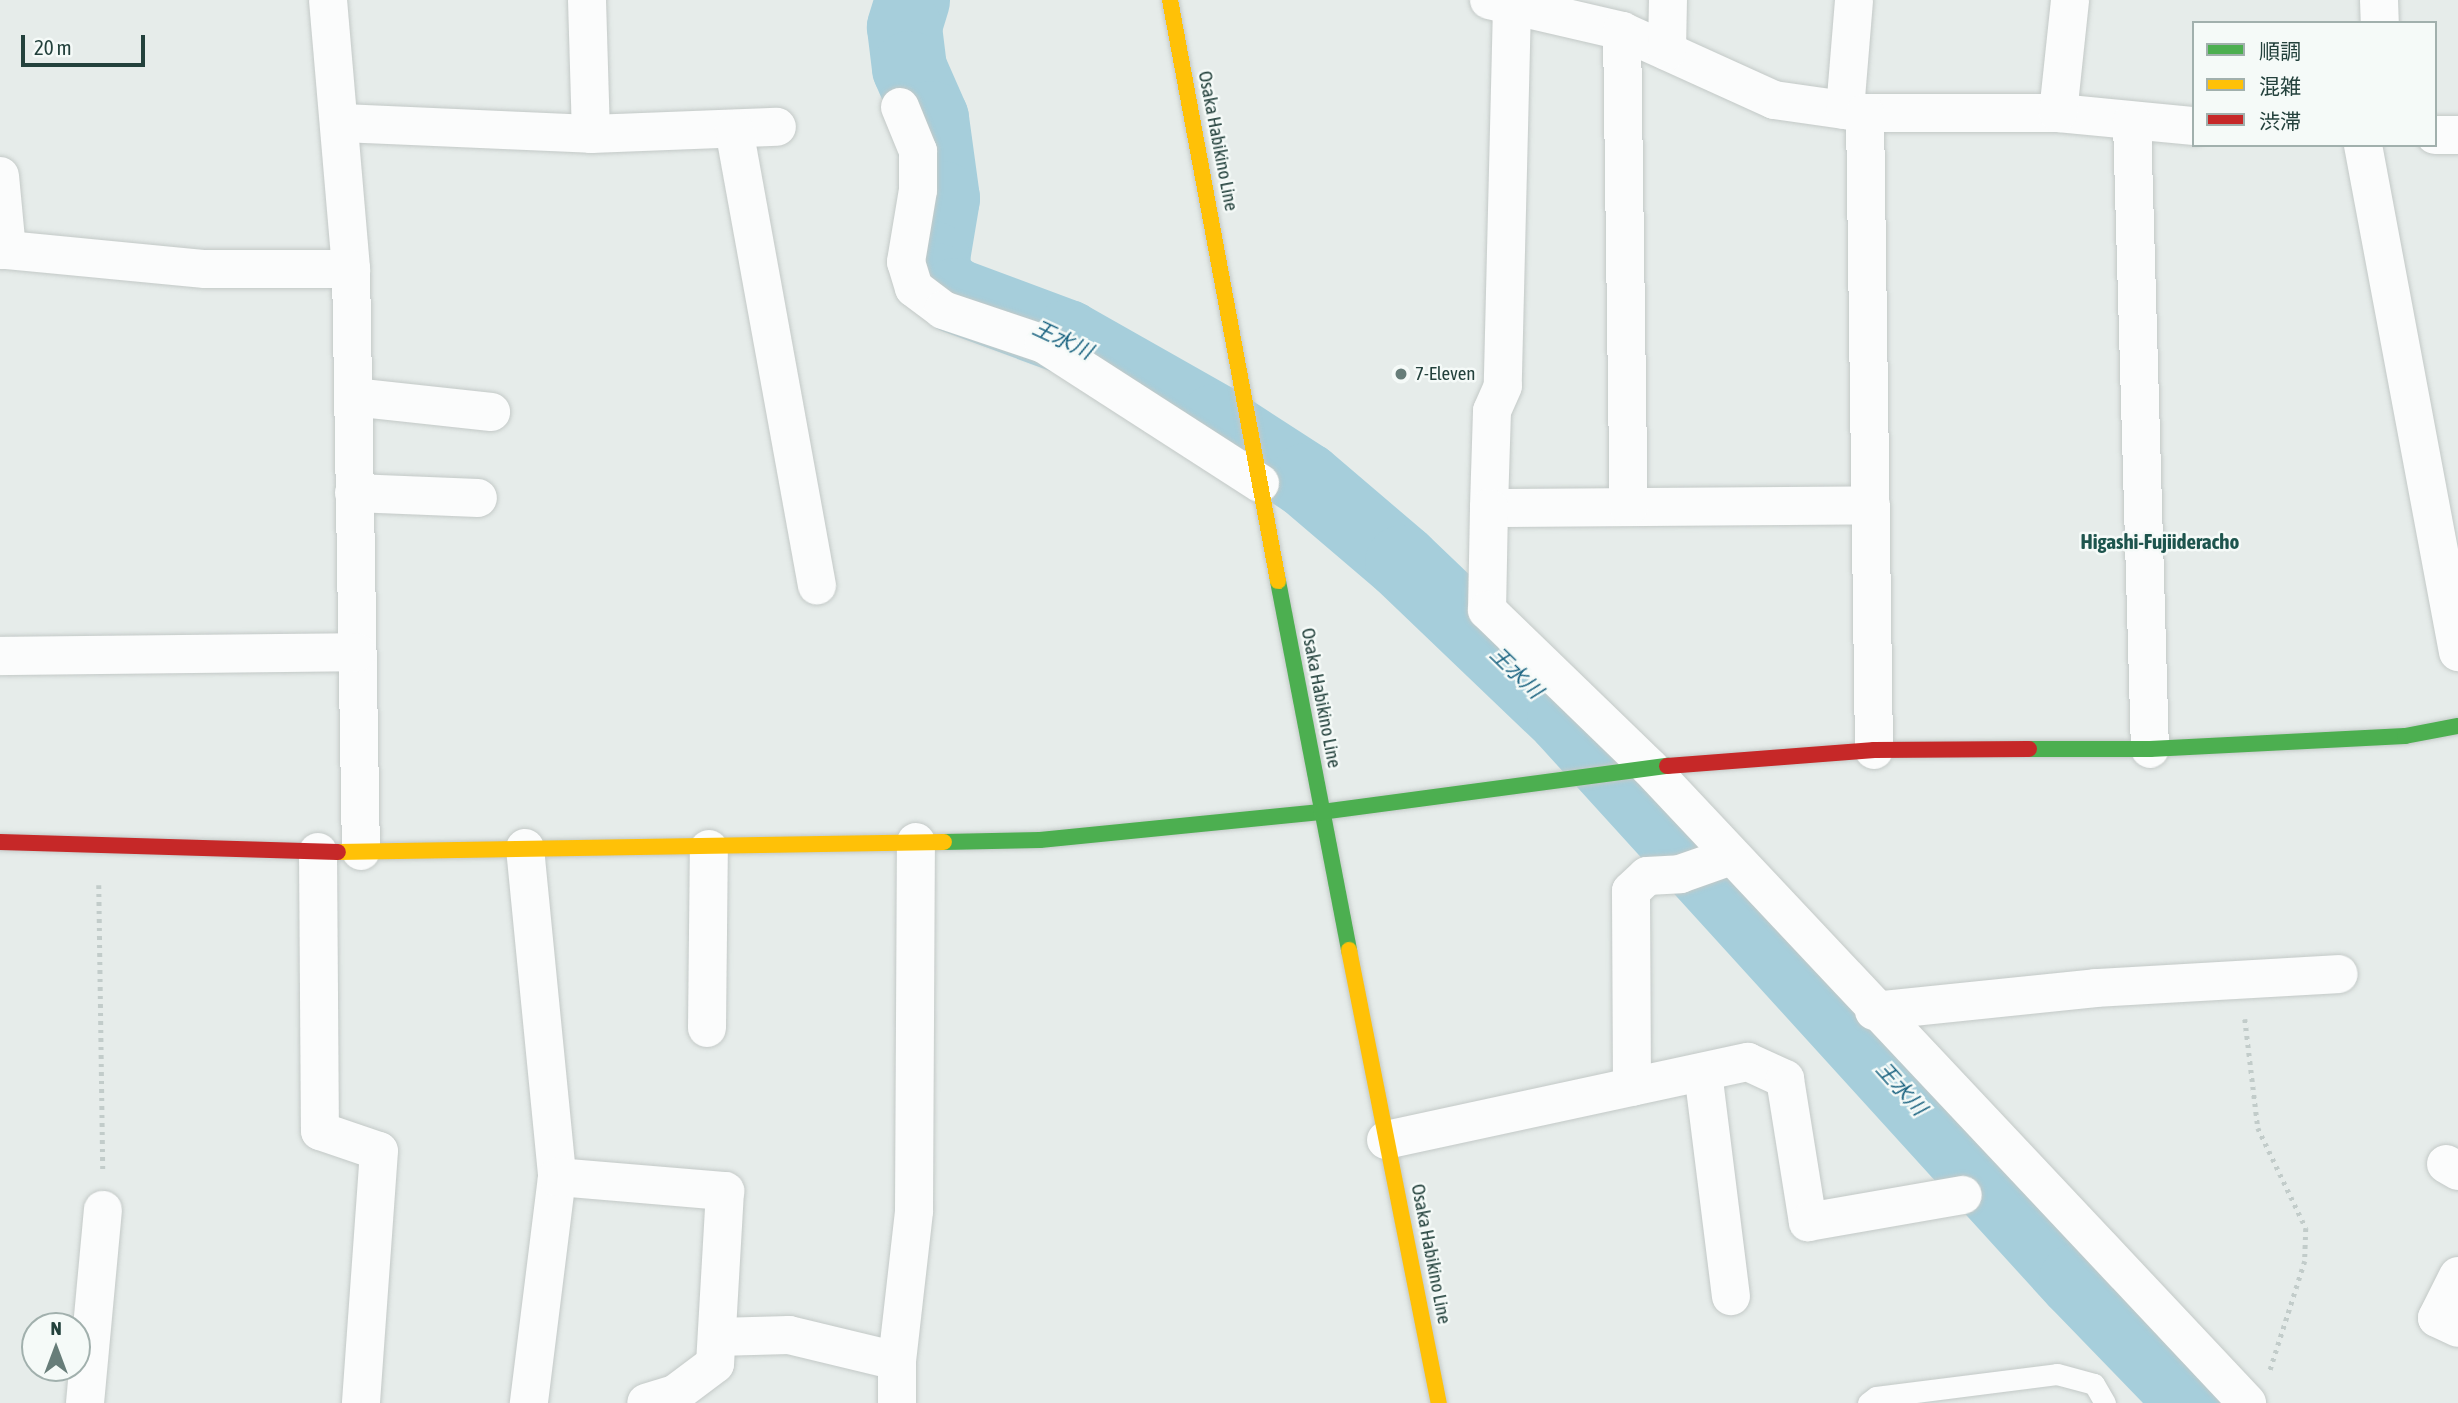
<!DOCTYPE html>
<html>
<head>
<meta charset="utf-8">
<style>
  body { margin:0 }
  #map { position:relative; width:2458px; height:1403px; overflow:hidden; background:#e6ecea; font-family:"Asap Condensed","Noto Sans JP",sans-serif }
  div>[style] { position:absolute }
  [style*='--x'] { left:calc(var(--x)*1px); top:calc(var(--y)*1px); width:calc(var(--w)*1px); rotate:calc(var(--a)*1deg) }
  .river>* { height:75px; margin:-37.5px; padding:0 37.5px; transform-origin:37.5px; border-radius:37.5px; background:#a6cedb }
  .path>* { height:4.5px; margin-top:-2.25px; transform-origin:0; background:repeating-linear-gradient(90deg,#c2ccca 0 3.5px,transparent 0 8.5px) }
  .roads { filter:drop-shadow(0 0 2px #c3c9c7) drop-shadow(0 0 2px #c3c9c7) }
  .lane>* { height:21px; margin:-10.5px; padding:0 10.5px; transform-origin:10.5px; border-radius:10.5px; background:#fbfcfc }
  .street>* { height:38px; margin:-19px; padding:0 19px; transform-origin:19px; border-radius:19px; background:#fbfcfc }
  .fast>* { height:16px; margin:-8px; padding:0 8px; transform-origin:8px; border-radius:8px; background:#4caf50 }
  .slow>* { height:16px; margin:-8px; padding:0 8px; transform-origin:8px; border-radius:8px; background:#ffc107 }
  .jam>* { height:16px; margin:-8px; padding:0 8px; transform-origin:8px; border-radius:8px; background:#c62828 }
  .dots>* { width:19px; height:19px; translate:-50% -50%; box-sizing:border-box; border:4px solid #f5faf8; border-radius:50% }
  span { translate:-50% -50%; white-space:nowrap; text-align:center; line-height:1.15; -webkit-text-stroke:5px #f5faf8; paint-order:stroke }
  .street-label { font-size:19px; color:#23413c }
  .poi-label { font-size:19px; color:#23413c }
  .left { translate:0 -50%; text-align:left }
  .water-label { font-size:21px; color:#1a6380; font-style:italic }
  .neighbourhood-label { font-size:21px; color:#1d544d; font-weight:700 }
  .legend { position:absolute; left:2192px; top:21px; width:245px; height:126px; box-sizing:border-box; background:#f5faf8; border:2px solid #a1b0ad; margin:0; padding:9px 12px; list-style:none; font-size:21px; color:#23413c }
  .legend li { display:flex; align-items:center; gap:14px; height:35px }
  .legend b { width:35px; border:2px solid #a1b0ad }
  .north { position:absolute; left:21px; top:1312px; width:70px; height:70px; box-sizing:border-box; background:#f5faf8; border:2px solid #a1b0ad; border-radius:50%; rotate:0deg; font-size:19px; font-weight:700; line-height:28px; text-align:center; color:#23413c }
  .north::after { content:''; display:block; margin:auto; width:24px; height:32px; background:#677d79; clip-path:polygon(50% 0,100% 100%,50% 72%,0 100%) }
  .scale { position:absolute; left:21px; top:35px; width:124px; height:32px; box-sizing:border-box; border:4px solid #23413c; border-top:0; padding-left:9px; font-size:21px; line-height:24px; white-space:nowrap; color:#23413c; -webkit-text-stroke:5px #f5faf8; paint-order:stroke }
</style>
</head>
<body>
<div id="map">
  <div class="river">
    <i style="--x:912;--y:0;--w:28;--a:107"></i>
    <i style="--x:904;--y:27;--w:41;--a:83"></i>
    <i style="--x:909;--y:68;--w:55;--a:66.3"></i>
    <i style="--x:931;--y:118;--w:81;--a:82.2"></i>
    <i style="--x:942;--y:198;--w:61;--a:99.5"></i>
    <i style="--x:932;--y:258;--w:22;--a:82"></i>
    <i style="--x:935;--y:280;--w:24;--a:38"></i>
    <i style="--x:954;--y:295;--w:121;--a:20.4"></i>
    <i style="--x:1067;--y:337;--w:170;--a:29.6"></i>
    <i style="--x:1215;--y:421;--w:108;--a:33"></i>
    <i style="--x:1306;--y:480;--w:126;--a:40.5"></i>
    <i style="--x:1402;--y:562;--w:224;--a:43.7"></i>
    <i style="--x:1564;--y:717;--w:761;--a:47.72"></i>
    <i style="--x:2076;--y:1280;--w:171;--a:45.9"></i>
  </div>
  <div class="path">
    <i style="--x:99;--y:885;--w:286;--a:89.2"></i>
    <i style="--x:2245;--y:1019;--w:110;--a:83.2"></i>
    <i style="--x:2258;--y:1128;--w:111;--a:64.4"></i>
    <i style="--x:2306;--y:1228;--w:33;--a:92"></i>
    <i style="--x:2305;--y:1261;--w:115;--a:107.7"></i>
  </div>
  <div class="roads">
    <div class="lane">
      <i style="--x:1868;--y:1403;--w:10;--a:-37"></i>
      <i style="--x:1876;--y:1397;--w:182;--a:-7.2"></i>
      <i style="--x:2057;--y:1374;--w:38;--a:15"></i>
      <i style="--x:2094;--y:1384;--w:22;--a:60"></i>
    </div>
    <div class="street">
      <i style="--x:328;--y:0;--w:270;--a:85.1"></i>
      <i style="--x:351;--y:269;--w:582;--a:89.02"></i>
      <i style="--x:587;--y:0;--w:134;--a:88.3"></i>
      <i style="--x:1489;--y:0;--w:137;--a:13.1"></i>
      <i style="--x:1622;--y:31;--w:167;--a:24.4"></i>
      <i style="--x:1774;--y:100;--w:92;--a:8.1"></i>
      <i style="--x:1865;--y:113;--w:193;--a:0"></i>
      <i style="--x:2058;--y:113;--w:137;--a:5.5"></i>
      <i style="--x:2379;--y:0;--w:23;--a:88"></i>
      <i style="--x:1512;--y:6;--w:380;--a:91.4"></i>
      <i style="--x:1503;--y:386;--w:27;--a:114"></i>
      <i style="--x:1492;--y:411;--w:97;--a:91.8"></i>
      <i style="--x:1489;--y:508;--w:382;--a:-0.4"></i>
      <i style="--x:1622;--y:31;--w:476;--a:89.2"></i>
      <i style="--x:1667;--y:51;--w:51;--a:-88.9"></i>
      <i style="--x:900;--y:107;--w:48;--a:67.8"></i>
      <i style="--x:918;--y:151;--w:39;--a:90"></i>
      <i style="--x:918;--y:190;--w:73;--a:99.5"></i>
      <i style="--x:906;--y:262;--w:27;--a:73"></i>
      <i style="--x:914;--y:288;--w:36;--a:37"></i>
      <i style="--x:943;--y:310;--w:107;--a:18.6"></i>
      <i style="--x:1044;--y:344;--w:257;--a:32.8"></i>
      <i style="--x:1845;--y:110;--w:110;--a:-85.3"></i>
      <i style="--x:1865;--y:113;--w:637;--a:89.19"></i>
      <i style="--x:2058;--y:113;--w:114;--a:-83.9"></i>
      <i style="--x:2132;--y:122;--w:627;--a:88.36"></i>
      <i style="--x:342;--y:123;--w:249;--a:2.5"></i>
      <i style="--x:591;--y:134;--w:186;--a:-2.2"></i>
      <i style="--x:734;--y:129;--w:464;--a:79.7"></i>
      <i style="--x:2435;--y:135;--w:23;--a:0"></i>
      <i style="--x:2363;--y:145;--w:516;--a:79.39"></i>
      <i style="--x:0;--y:176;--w:74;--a:84.6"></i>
      <i style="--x:7;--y:250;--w:7;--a:180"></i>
      <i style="--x:7;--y:250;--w:199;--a:5.5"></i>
      <i style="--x:205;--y:269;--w:146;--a:0"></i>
      <i style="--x:353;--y:397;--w:139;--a:6.2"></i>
      <i style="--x:354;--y:493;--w:124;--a:2.3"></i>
      <i style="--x:1489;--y:508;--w:102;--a:91.1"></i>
      <i style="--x:1487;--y:610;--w:226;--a:44.1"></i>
      <i style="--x:1649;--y:767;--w:873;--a:46.76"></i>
      <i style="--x:0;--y:656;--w:357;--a:-0.6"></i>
      <i style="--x:525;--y:848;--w:331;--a:84.4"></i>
      <i style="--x:557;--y:1177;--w:228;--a:97.1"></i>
      <i style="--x:318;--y:852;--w:279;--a:89.6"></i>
      <i style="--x:320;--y:1131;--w:62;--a:18.7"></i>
      <i style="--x:379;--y:1151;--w:253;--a:94.1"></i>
      <i style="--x:1874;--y:1011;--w:223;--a:-5.9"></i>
      <i style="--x:2096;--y:988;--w:243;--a:-3.3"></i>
      <i style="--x:707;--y:1028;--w:179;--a:-89.4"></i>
      <i style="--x:1703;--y:1072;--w:226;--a:82.9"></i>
      <i style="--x:1632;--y:1087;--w:196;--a:-90.3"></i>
      <i style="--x:1631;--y:891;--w:22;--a:-43"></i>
      <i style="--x:1647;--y:876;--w:33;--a:-3"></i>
      <i style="--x:1680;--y:874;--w:54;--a:-19.4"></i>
      <i style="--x:1386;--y:1140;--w:370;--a:-12.2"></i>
      <i style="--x:1748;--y:1062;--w:41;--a:24.7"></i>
      <i style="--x:1785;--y:1079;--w:145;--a:80.9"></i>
      <i style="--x:1808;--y:1222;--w:157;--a:-9.9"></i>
      <i style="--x:2446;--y:1164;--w:14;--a:30"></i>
      <i style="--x:557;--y:1177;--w:169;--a:4.8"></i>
      <i style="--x:725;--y:1191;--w:173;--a:93.3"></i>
      <i style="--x:715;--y:1364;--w:50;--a:143.1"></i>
      <i style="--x:675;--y:1394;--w:30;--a:163"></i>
      <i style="--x:2458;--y:1276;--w:47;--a:116.6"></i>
      <i style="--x:2437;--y:1318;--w:23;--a:25"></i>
      <i style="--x:717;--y:1337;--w:72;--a:-1.6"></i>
      <i style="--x:789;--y:1335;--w:111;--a:13.5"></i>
      <i style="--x:85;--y:1403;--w:194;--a:-84.7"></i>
      <i style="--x:897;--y:1403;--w:42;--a:-90"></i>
      <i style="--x:897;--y:1361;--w:151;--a:-83.5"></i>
      <i style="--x:914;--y:1211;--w:369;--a:-89.7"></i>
    </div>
    <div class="fast">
      <i style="--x:1278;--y:581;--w:376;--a:79.1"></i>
      <i style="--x:2029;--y:749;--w:121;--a:0"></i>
      <i style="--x:2150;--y:749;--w:255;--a:-2.9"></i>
      <i style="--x:2405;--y:736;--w:54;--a:-10.7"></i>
      <i style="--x:944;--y:842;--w:96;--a:-1.2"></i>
      <i style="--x:1040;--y:840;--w:282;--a:-5.7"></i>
      <i style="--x:1321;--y:812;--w:349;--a:-7.6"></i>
    </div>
    <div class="slow">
      <i style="--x:1170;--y:0;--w:591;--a:79.47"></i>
      <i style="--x:338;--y:852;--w:606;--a:-0.95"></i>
      <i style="--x:1349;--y:950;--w:462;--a:78.8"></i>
    </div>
    <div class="jam">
      <i style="--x:1667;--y:766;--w:208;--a:-4.4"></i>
      <i style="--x:1874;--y:750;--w:155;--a:-0.4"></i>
      <i style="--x:0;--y:842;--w:338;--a:1.7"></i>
    </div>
  </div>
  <div class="dots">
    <i style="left:1401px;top:374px;background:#677d79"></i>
  </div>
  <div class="street-label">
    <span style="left:1218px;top:141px;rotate:79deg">Osaka Habikino Line</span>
    <span style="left:1321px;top:698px;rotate:79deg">Osaka Habikino Line</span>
    <span style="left:1431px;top:1254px;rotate:79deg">Osaka Habikino Line</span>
  </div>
  <div class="poi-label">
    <span class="left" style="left:1415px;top:374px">7-Eleven</span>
  </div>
  <div class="water-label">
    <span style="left:1063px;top:339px;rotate:25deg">王水川</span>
    <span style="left:1517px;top:672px;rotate:44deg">王水川</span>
    <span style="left:1902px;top:1088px;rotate:48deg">王水川</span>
  </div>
  <div class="neighbourhood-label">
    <span style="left:2160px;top:541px">Higashi-Fujiideracho</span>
  </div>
  <ul class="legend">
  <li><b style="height:9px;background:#4caf50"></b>順調</li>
  <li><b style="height:9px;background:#ffc107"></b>混雑</li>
  <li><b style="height:9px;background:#c62828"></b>渋滞</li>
  </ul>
  <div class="north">N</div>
  <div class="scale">20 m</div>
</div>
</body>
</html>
